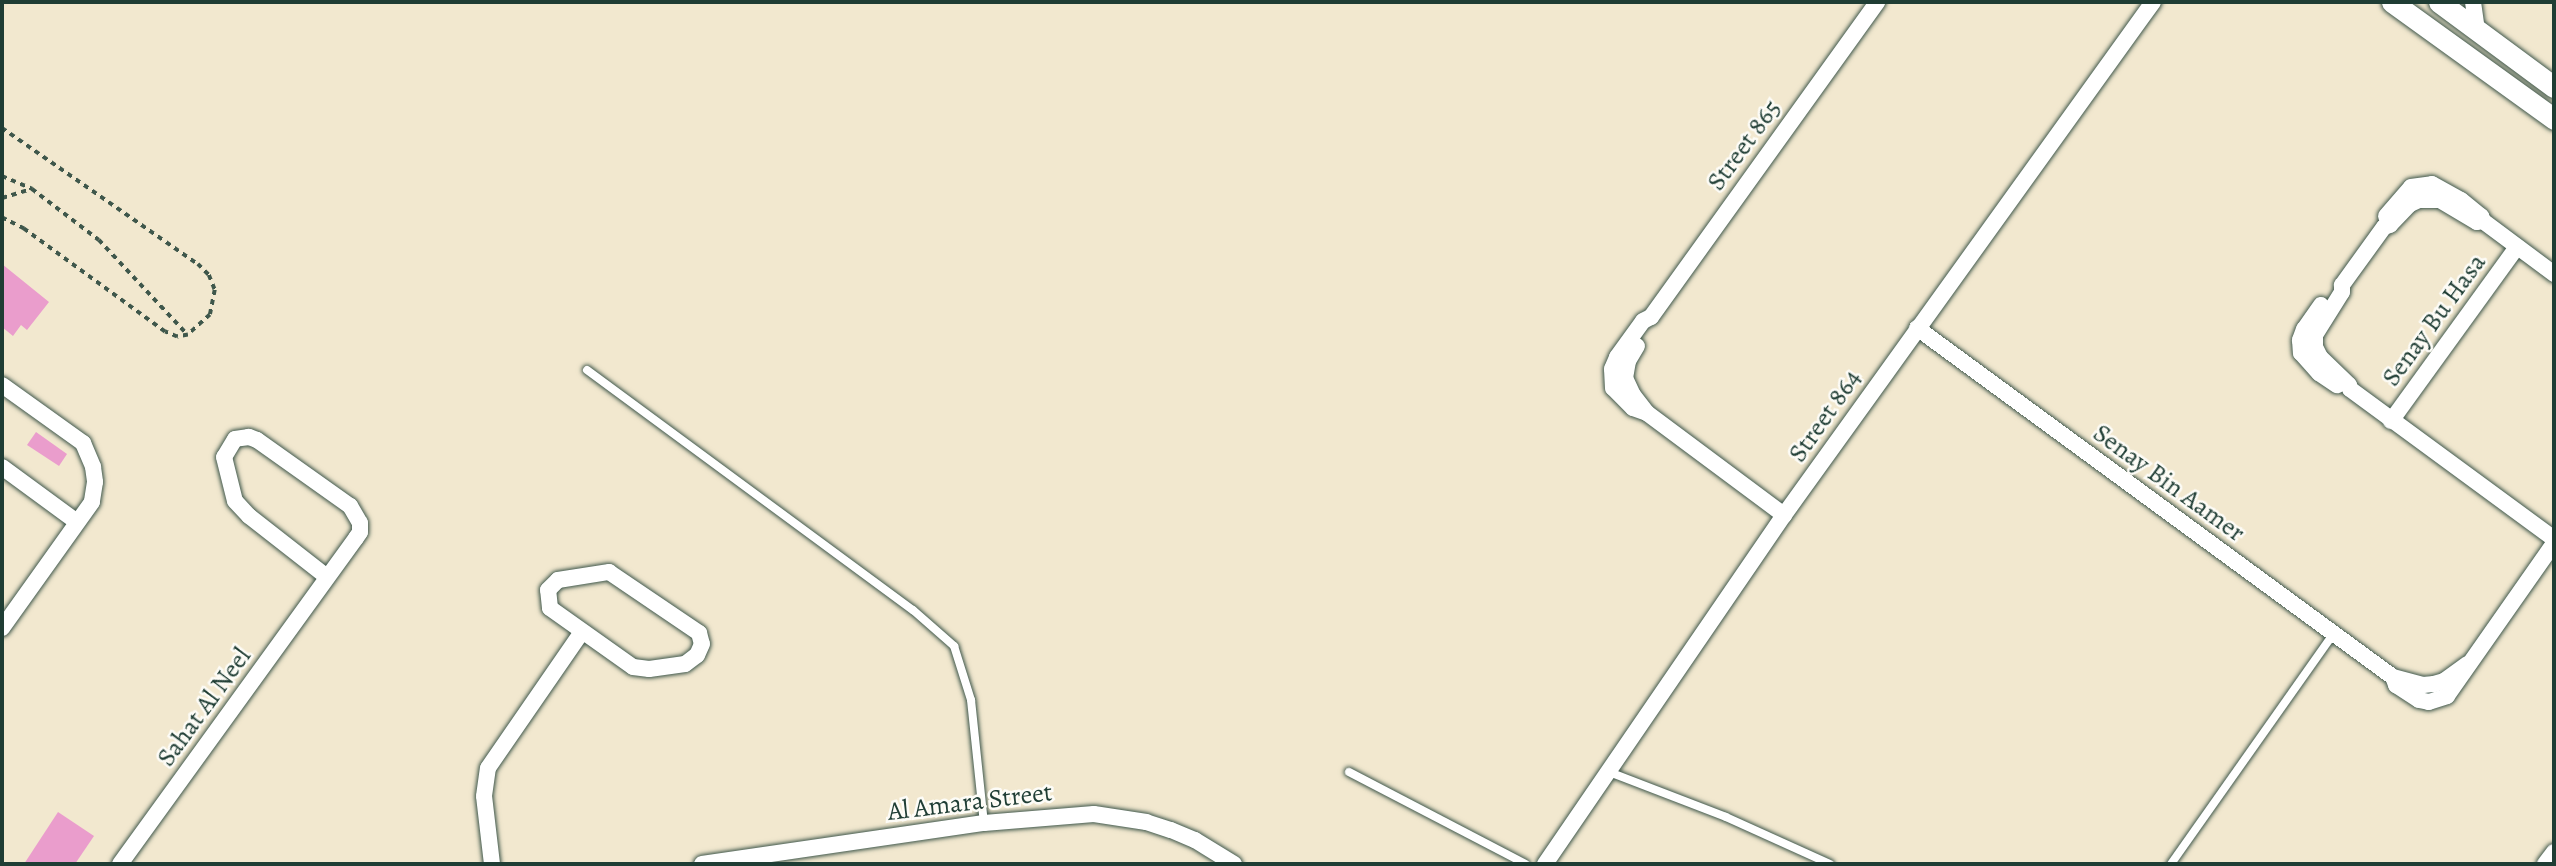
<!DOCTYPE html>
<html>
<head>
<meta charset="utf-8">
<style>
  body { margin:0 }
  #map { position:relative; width:2556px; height:866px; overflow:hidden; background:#f2e8cf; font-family:Alegreya,serif }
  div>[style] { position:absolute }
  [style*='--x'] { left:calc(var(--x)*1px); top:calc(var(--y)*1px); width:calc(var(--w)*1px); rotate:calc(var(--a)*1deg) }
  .building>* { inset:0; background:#ea9dcc }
  .path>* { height:3.5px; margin-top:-1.75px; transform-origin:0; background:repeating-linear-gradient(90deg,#3f574b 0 5px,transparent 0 10px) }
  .roads { filter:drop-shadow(0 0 2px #3f574b) drop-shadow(0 0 2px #3f574b) }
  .service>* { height:8px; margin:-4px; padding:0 4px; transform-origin:4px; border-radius:4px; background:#fff }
  .minor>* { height:16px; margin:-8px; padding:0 8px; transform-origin:8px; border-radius:8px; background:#fff }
  .tertiary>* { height:21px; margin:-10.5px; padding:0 10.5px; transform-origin:10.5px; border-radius:10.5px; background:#fff }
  span { translate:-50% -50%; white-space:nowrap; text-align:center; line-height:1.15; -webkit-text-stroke:5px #fdfcf7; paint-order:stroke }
  .street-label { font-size:26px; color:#1f3d34 }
  .frame { position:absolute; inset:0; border:4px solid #1f3d34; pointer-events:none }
</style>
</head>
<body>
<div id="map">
  <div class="building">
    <i style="clip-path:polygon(2px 264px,49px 302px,27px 330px,21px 325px,13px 336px,2px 327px)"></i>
    <i style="clip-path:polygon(36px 432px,67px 454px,59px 466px,27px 445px)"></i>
    <i style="clip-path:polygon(58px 812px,94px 836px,75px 864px,24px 864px)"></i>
  </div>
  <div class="path">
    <i style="--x:2;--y:128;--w:239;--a:34.8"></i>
    <i style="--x:198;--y:264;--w:16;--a:45"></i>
    <i style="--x:209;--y:275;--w:16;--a:68"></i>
    <i style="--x:215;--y:290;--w:25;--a:101"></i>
    <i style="--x:210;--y:315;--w:30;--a:138"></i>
    <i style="--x:188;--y:335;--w:11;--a:170"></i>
    <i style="--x:177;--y:337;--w:13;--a:-157"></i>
    <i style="--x:165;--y:332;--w:175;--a:-143.9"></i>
    <i style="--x:24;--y:229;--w:25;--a:-153"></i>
    <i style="--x:2;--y:176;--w:33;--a:23"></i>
    <i style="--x:32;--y:189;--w:84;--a:37.3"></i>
    <i style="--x:99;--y:240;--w:129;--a:46.9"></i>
    <i style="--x:2;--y:198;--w:31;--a:-17"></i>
  </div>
  <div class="roads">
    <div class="service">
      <i style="--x:587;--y:370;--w:405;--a:36.4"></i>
      <i style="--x:913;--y:610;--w:55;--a:41.3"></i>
      <i style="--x:954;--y:646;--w:57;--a:72.5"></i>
      <i style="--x:971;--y:700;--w:124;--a:84"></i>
      <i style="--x:1349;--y:772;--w:199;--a:27.5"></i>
      <i style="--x:1609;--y:772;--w:125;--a:21"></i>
      <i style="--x:1726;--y:817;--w:114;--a:24.3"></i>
      <i style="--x:2171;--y:864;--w:281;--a:-54.8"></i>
    </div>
    <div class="minor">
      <i style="--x:2473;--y:2;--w:27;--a:82"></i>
      <i style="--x:2386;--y:216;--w:38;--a:-49"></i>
      <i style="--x:2411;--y:187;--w:21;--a:-8"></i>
      <i style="--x:2432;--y:184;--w:33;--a:29"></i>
      <i style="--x:2461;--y:200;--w:26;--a:39"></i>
      <i style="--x:2481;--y:216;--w:5;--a:68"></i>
      <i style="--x:2483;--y:221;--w:89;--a:36.7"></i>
      <i style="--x:2483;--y:221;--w:6;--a:171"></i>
      <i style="--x:2477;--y:222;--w:43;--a:-149.3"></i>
      <i style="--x:2440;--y:200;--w:21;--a:180"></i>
      <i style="--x:2419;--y:200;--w:10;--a:156"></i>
      <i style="--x:2410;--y:204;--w:29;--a:134"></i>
      <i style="--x:2390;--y:225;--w:6;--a:162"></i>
      <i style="--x:2384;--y:227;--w:72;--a:125.9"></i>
      <i style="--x:2342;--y:285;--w:7;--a:90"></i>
      <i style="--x:2342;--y:292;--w:51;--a:122.1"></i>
      <i style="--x:2315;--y:335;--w:12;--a:90"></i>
      <i style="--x:2315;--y:347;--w:11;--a:63"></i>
      <i style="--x:2320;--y:357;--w:40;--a:44"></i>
      <i style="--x:2349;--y:385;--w:4;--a:76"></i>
      <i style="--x:2350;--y:389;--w:253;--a:36.3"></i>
      <i style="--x:2321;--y:305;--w:29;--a:125"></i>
      <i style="--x:2304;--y:329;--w:12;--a:110"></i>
      <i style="--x:2300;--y:340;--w:13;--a:86"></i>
      <i style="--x:2301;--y:353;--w:27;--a:48"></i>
      <i style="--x:2319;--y:373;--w:22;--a:34"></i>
      <i style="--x:1917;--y:328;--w:590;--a:36.25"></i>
      <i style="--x:2393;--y:677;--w:31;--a:15"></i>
      <i style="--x:2423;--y:685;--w:11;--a:-5"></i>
      <i style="--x:2434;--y:684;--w:10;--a:-17"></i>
      <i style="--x:2444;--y:681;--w:29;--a:-36"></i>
      <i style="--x:1637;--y:346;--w:17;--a:121"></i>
      <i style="--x:1628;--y:361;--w:17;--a:100"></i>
      <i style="--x:1625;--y:378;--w:19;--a:65"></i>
      <i style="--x:1633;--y:395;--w:23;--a:52"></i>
      <i style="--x:1647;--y:413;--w:171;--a:36.7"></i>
      <i style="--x:2;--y:385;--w:100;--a:35.6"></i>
      <i style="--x:83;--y:443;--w:26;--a:67"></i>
      <i style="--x:93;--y:467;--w:15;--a:82"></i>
      <i style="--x:95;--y:482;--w:20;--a:99"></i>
      <i style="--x:92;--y:502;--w:155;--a:125.5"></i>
      <i style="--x:1647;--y:413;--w:15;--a:-160"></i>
      <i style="--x:1633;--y:408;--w:28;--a:-135"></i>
      <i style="--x:1613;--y:388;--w:19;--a:-93"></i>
      <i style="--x:1612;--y:369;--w:13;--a:-67"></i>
      <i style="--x:1617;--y:357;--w:44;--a:-54.2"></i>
      <i style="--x:1643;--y:321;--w:9;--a:-27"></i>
      <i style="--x:1651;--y:317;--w:388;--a:-54.3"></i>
      <i style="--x:2391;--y:421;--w:215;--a:-54.1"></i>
      <i style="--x:2;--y:467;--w:93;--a:36.3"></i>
      <i style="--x:609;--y:572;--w:109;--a:34.1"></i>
      <i style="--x:699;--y:633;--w:11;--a:75"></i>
      <i style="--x:702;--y:644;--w:12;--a:114"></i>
      <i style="--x:697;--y:655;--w:15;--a:143"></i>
      <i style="--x:685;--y:664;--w:36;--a:172"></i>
      <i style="--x:649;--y:669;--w:16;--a:-173"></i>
      <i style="--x:633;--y:667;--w:102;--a:-144.6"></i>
      <i style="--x:550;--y:608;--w:18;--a:-96"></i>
      <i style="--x:548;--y:590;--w:14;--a:-45"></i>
      <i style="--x:558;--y:580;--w:52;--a:-8.9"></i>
      <i style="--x:2393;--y:677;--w:9;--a:69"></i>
      <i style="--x:2396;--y:685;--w:27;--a:33"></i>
      <i style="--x:2419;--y:700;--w:10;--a:11"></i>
      <i style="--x:2429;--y:702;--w:19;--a:-18"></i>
      <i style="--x:2447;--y:696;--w:187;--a:-55"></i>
      <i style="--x:120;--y:864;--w:402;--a:-54.1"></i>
      <i style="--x:356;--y:538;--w:7;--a:-56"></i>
      <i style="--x:360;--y:532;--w:9;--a:-90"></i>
      <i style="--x:360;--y:523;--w:20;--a:-120"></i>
      <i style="--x:350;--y:506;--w:114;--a:-144.6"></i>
      <i style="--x:257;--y:440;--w:9;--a:-159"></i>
      <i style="--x:249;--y:437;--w:14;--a:172"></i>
      <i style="--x:235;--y:439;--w:21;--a:121"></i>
      <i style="--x:224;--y:457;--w:45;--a:76"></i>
      <i style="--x:235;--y:501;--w:21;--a:47"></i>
      <i style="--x:249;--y:516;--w:99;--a:38"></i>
      <i style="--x:492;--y:864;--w:68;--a:-96.7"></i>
      <i style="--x:484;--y:796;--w:28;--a:-82"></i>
      <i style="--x:488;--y:768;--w:164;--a:-55.4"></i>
      <i style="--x:702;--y:864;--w:285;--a:-8.3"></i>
      <i style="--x:984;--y:823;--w:110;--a:-4.7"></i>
      <i style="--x:1094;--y:814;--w:53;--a:8.7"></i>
      <i style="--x:1146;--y:822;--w:26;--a:18"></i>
      <i style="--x:1171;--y:830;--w:26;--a:23"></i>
      <i style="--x:1195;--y:840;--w:46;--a:31.6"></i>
      <i style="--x:1545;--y:864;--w:423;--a:-55.6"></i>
      <i style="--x:1784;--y:515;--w:632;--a:-54.27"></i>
      <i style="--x:2545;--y:864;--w:15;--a:-53"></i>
    </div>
    <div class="tertiary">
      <i style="--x:2392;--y:2;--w:200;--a:35.8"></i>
      <i style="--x:2439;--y:2;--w:143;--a:36.5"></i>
    </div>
  </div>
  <div class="street-label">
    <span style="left:1744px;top:145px;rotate:-54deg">Street 865</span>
    <span style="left:2434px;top:320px;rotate:-54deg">Senay Bu Hasa</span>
    <span style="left:1825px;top:416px;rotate:-55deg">Street 864</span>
    <span style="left:2169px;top:483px;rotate:36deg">Senay Bin Aamer</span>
    <span style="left:204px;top:707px;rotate:-54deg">Sahat Al Neel</span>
    <span style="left:970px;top:802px;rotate:-7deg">Al Amara Street</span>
  </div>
  <div class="frame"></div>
</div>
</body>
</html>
